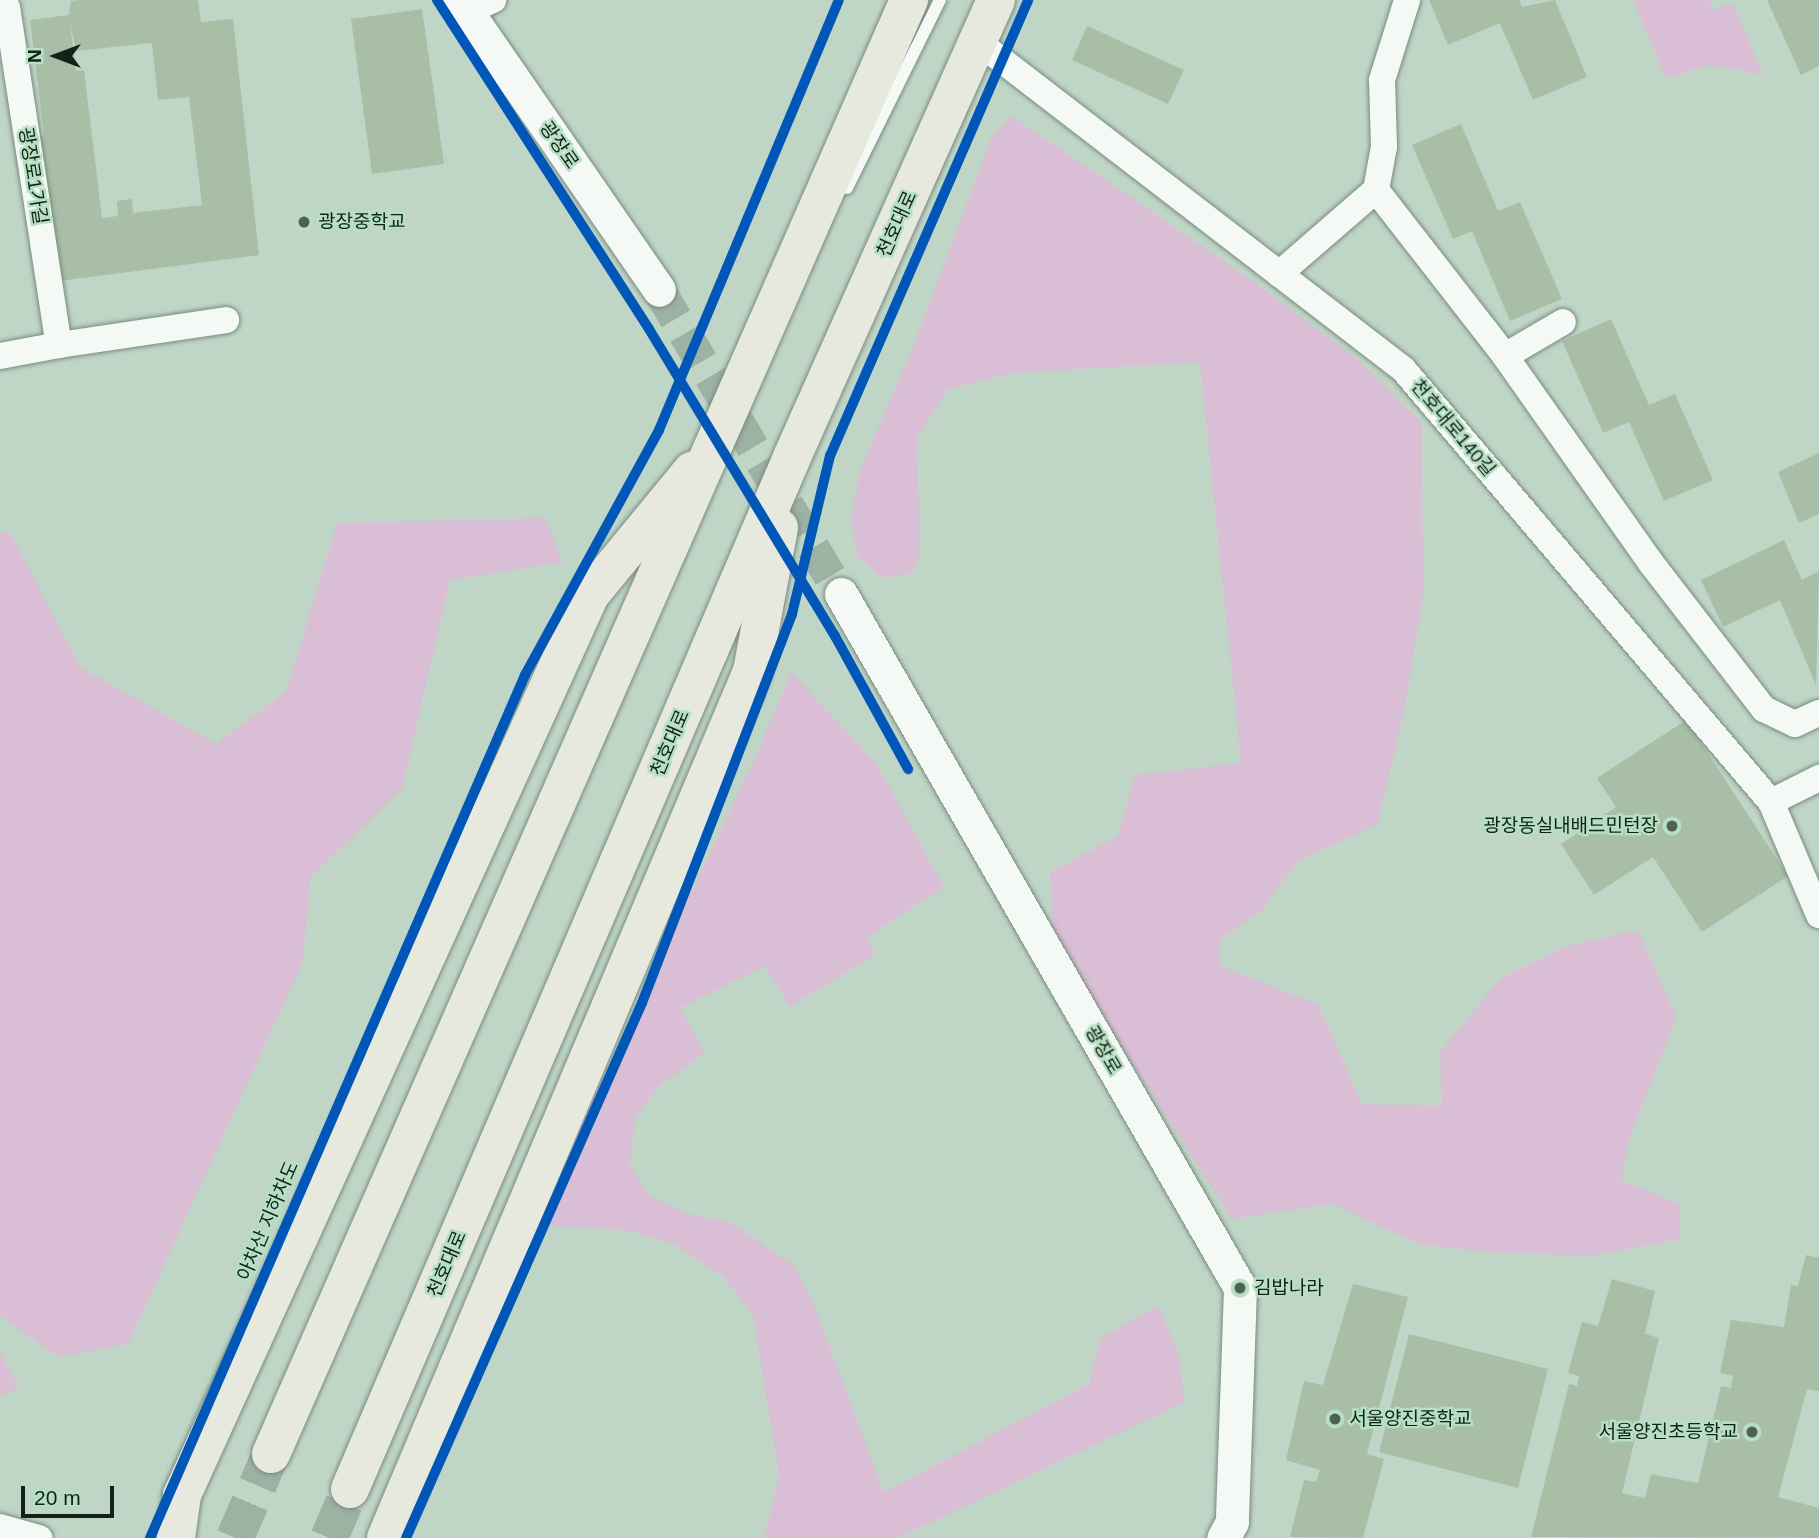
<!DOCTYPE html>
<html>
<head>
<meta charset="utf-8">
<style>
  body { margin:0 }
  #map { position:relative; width:1819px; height:1538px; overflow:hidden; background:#bfd6c6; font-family:Helvetica,"Noto Sans KR",sans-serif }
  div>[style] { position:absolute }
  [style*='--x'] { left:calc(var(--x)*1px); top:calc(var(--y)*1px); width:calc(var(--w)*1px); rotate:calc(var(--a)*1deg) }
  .green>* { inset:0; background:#dabed5 }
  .building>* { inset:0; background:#a9bea6 }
  .tertiary-tunnel>* { height:33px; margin-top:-16.5px; transform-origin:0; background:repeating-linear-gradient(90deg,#9cb2a3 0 33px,transparent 0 50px) }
  .primary-tunnel>* { height:38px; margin-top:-19px; transform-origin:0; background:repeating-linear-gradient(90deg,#9cb2a3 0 38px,transparent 0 57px) }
  .roads { filter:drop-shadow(0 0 2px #7a8b80) drop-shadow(0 0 2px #7a8b80) }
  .service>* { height:12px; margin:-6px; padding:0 6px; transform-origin:6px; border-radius:6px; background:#f5f9f6 }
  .minor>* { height:26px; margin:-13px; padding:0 13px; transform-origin:13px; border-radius:13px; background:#f5f9f6 }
  .tertiary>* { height:33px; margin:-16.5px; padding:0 16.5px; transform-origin:16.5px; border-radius:16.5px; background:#f5f9f6 }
  .primary>* { height:38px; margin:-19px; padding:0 19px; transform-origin:19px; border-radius:19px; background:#e7e8de }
  .cycleway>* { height:10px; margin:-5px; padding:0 5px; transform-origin:5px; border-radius:5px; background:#0057b8 }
  .dots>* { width:19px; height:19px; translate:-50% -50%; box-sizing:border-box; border:4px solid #b6dfc3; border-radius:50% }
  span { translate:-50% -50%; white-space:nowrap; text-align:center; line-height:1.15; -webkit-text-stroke:5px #b6dfc3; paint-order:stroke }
  .street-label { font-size:19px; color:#122217 }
  .poi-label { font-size:19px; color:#122217 }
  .left { translate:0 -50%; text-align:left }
  .right { translate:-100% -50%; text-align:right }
  .north { position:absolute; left:21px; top:21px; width:70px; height:70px; -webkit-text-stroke:5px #b6dfc3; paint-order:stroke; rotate:270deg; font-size:19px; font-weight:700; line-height:28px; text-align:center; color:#122217 }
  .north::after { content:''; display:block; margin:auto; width:24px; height:32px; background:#122217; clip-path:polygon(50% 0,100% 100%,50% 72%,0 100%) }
  .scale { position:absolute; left:21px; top:1486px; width:93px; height:32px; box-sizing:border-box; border:4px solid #122217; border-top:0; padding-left:9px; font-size:21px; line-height:24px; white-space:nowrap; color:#122217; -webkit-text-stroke:5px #b6dfc3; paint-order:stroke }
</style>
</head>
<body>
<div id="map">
  <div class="green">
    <i style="clip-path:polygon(1633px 0,1709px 0,1713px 10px,1733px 3px,1763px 75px,1711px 65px,1666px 78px)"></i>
    <i style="clip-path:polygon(1012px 116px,1250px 279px,1361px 362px,1422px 423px,1423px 595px,1405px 705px,1378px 824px,1298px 861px,1261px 911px,1220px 940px,1220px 966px,1318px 1004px,1362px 1104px,1442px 1106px,1440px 1052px,1501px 978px,1564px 947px,1638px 930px,1676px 1017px,1631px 1135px,1621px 1180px,1680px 1204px,1680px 1239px,1592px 1256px,1484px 1252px,1418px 1244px,1333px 1204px,1232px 1219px,1121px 1045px,1053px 930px,1050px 872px,1118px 836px,1135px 775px,1241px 763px,1200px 362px,1014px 373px,948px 389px,917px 438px,920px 552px,913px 573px,882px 578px,857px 557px,851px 518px,860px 470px,911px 352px,992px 136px)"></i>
    <i style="clip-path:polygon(545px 518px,563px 562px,450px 580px,402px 789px,311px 877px,302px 964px,128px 1344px,58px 1357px,0 1316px,0 534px,10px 532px,80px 667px,216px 744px,286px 692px,337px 523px)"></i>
    <i style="clip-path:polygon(791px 672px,876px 763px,944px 887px,867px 937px,876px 954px,790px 1007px,765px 966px,680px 1008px,705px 1053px,660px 1085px,635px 1118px,630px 1165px,649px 1196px,689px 1214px,732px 1223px,795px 1267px,813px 1302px,884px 1492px,1089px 1384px,1100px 1339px,1158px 1305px,1178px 1352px,1185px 1402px,898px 1538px,764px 1538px,779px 1475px,753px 1315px,723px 1277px,672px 1243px,626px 1230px,532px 1225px,754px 761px)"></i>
    <i style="clip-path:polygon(0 1353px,19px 1388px,0 1396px)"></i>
  </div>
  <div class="building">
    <i style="clip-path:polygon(evenodd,79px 0,198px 0,201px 22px,233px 19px,259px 255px,59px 281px,45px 160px,38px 160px,36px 136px,44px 135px,30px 20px,69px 15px,71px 1px,79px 0,70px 23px,76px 51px,152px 43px,158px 100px,189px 97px,202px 205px,133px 213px,132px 199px,117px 201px,118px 216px,102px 218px,84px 70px,76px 71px,70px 23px)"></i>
    <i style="clip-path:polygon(1429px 0,1519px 0,1522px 7px,1555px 0,1587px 77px,1533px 100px,1500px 23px,1448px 45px)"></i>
    <i style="clip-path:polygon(1767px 0,1819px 0,1819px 66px,1801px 75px)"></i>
    <i style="clip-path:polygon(422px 9px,444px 164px,372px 174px,351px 19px)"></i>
    <i style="clip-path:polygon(1087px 26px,1184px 70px,1168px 104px,1072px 60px)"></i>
    <i style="clip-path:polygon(1461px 124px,1498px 211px,1520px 202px,1562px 299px,1510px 321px,1472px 231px,1453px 239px,1412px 145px)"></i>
    <i style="clip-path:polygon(1611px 319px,1649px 405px,1675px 394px,1713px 480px,1664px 501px,1629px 422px,1603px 433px,1562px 341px)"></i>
    <i style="clip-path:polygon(1819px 453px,1819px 514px,1799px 523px,1778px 472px)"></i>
    <i style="clip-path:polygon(1784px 540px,1802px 580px,1819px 571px,1816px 685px,1780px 600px,1723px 627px,1701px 580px)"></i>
    <i style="clip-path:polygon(1686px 720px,1788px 876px,1702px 932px,1653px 857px,1594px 895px,1561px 844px,1616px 807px,1597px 778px)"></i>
    <i style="clip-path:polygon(1806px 1255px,1819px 1258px,1819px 1391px,1807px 1389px,1778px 1497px,1819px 1508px,1819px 1538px,1531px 1537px,1569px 1384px,1577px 1386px,1579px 1376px,1568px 1373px,1582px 1322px,1598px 1326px,1612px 1279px,1655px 1291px,1645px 1334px,1659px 1338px,1622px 1493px,1645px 1498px,1651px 1474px,1698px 1483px,1721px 1386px,1731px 1388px,1733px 1376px,1720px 1373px,1731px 1320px,1784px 1327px,1791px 1285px,1798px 1286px)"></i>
    <i style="clip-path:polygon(1353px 1284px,1408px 1297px,1367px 1454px,1384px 1459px,1363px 1538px,1290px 1537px,1304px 1480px,1316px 1482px,1320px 1470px,1286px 1460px,1304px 1381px,1323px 1385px)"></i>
    <i style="clip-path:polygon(1409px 1334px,1548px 1369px,1518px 1488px,1379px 1452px)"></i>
  </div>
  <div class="tertiary-tunnel">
    <i style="--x:659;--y:290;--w:354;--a:59.1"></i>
  </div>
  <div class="primary-tunnel">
    <i style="--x:235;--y:1538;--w:91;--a:-66.8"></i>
    <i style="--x:329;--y:1538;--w:53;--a:-66.8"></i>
  </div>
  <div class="roads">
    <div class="service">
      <i style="--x:847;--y:188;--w:210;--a:-63.7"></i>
    </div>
    <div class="minor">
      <i style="--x:7;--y:7;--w:342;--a:81.3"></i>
      <i style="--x:59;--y:345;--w:169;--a:-8.5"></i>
      <i style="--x:467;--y:12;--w:29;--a:-25"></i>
      <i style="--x:978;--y:42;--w:536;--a:37.58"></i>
      <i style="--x:1403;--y:369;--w:568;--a:49.64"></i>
      <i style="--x:1771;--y:802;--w:123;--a:67"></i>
      <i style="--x:1376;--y:190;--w:44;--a:-79.5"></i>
      <i style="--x:1384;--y:147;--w:67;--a:-91.7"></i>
      <i style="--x:1382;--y:80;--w:84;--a:-72.6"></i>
      <i style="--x:1279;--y:274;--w:128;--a:-40.9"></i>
      <i style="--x:1376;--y:190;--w:210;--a:52.1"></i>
      <i style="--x:1505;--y:356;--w:253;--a:54.8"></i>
      <i style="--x:1651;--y:563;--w:185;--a:52.3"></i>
      <i style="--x:1764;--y:709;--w:34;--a:26"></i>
      <i style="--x:1795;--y:724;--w:26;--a:-25"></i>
      <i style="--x:0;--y:356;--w:60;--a:-10.6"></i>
      <i style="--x:1505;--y:356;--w:67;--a:-30.4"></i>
      <i style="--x:1771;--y:802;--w:54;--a:-26.6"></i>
      <i style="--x:0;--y:1527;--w:41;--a:15.8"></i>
    </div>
    <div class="tertiary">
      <i style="--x:459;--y:0;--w:352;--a:55.4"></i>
      <i style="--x:841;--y:594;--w:801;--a:60.1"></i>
      <i style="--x:1240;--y:1288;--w:234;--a:92"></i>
      <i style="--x:1232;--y:1522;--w:18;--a:119"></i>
    </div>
    <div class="primary">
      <i style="--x:271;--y:1454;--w:1588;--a:-66.31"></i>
      <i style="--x:350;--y:1489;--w:1123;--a:-66.81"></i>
      <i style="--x:792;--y:457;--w:500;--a:-65.94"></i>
      <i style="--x:176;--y:1538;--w:43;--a:-82.1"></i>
      <i style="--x:182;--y:1495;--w:988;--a:-65.61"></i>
      <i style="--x:590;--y:595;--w:161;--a:-50.6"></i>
      <i style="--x:386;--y:1538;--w:941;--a:-67.11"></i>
      <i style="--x:752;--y:671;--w:146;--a:-79.3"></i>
    </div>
  </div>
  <div class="cycleway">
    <i style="--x:437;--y:0;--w:391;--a:57.2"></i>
    <i style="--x:649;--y:329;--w:359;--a:58.8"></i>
    <i style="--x:835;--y:636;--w:152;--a:61.2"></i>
    <i style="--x:150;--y:1538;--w:941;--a:-66.51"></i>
    <i style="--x:525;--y:675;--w:279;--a:-61.3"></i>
    <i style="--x:659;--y:430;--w:466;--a:-67.3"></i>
    <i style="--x:406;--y:1538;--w:585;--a:-66.2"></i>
    <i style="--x:642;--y:1003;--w:417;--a:-68.9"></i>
    <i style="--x:792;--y:614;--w:163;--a:-76.5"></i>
    <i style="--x:830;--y:456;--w:497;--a:-66.5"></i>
  </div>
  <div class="dots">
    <i style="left:304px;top:222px;background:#4f6154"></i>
    <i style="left:1672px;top:826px;background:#4f6154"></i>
    <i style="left:1240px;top:1288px;background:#4f6154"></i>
    <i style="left:1335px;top:1419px;background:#4f6154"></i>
    <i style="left:1752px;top:1432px;background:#4f6154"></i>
  </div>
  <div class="street-label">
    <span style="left:559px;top:145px;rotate:55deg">광장로</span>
    <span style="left:33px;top:176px;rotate:81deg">광장로1가길</span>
    <span style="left:897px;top:224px;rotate:-66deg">천호대로</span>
    <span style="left:1453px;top:428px;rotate:50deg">천호대로140길</span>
    <span style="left:670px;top:743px;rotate:-67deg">천호대로</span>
    <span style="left:1103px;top:1050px;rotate:60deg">광장로</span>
    <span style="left:268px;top:1221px;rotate:-67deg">아차산 지하차도</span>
    <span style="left:447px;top:1264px;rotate:-67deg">천호대로</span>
  </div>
  <div class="poi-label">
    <span class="left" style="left:318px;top:222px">광장중학교</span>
    <span class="right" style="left:1658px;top:826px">광장동실내배드민턴장</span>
    <span class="left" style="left:1254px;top:1288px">김밥나라</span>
    <span class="left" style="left:1349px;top:1419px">서울양진중학교</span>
    <span class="right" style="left:1738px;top:1432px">서울양진초등학교</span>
  </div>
  <div class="north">N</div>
  <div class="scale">20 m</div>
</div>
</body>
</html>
